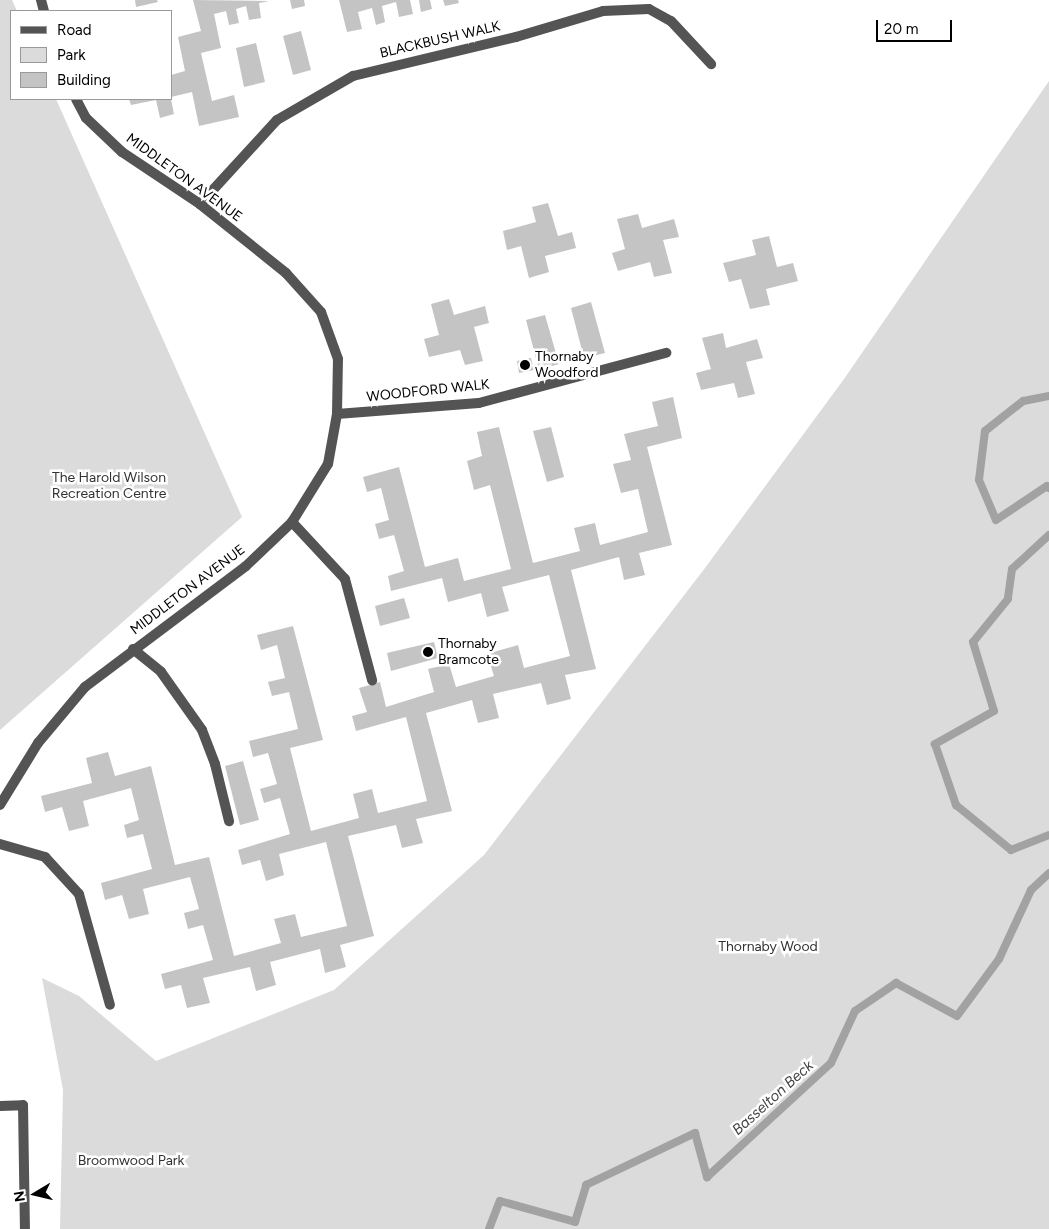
<!DOCTYPE html>
<html>
<head>
<meta charset="utf-8">
<style>
  body { margin:0 }
  #map { position:relative; width:1049px; height:1229px; overflow:hidden; background:#fff; font-family:Figtree,sans-serif }
  div>[style] { position:absolute }
  [style*='--x'] { left:calc(var(--x)*1px); top:calc(var(--y)*1px); width:calc(var(--w)*1px); rotate:calc(var(--a)*1deg) }
  .green>* { inset:0; background:#dbdbdb }
  .stream>* { height:8px; margin:-4px; padding:0 4px; transform-origin:4px; border-radius:4px; background:#a2a2a2 }
  .building>* { inset:0; background:#c4c4c4 }
  .street>* { height:10px; margin:-5px; padding:0 5px; transform-origin:5px; border-radius:5px; background:#545454 }
  .dots>* { width:14px; height:14px; translate:-50% -50%; box-sizing:border-box; border:2px solid #fff; border-radius:50% }
  span { translate:-50% -50%; white-space:nowrap; text-align:center; line-height:1.15; -webkit-text-stroke:5px #fff; paint-order:stroke }
  .street-label { font-size:14px; color:#000 }
  .poi-label { font-size:14px; color:#000 }
  .left { translate:0 -50%; text-align:left }
  .park-label { font-size:14px; color:#323232 }
  .water-label { font-size:15px; color:#434343; font-style:italic }
  .legend { position:absolute; left:10px; top:10px; width:162px; height:90px; box-sizing:border-box; background:#fff; border:1px solid #999; margin:0; padding:6px 9px; list-style:none; font-size:15px; color:#000 }
  .legend li { display:flex; align-items:center; gap:10px; height:25px }
  .legend b { width:25px; border:1px solid #999 }
  .north { position:absolute; left:10px; top:1169px; width:50px; height:50px; -webkit-text-stroke:4px #fff; paint-order:stroke; rotate:261deg; font-size:14px; font-weight:700; line-height:20px; text-align:center; color:#000 }
  .north::after { content:''; display:block; margin:auto; width:18px; height:22px; background:#000; clip-path:polygon(50% 0,100% 100%,50% 72%,0 100%) }
  .scale { position:absolute; left:876px; top:20px; width:76px; height:22px; box-sizing:border-box; border:2px solid #000; border-top:0; padding-left:6px; font-size:15px; line-height:18px; white-space:nowrap; color:#000; -webkit-text-stroke:4px #fff; paint-order:stroke }
</style>
</head>
<body>
<div id="map">
  <div class="green">
    <i style="clip-path:polygon(0 0,12px 0,17px 11px,11px 11px,11px 99px,56px 99px,242px 517px,0 730px)"></i>
    <i style="clip-path:polygon(1049px 81px,1049px 1229px,60px 1229px,63px 1090px,42px 978px,79px 996px,156px 1061px,334px 990px,484px 855px,705px 568px,844px 379px)"></i>
  </div>
  <div class="stream">
    <i style="--x:1049;--y:396;--w:26;--a:169"></i>
    <i style="--x:1023;--y:401;--w:48;--a:141.7"></i>
    <i style="--x:985;--y:431;--w:49;--a:97"></i>
    <i style="--x:979;--y:480;--w:43;--a:67"></i>
    <i style="--x:996;--y:520;--w:61;--a:-33.7"></i>
    <i style="--x:1047;--y:486;--w:3;--a:45"></i>
    <i style="--x:1049;--y:535;--w:50;--a:137.4"></i>
    <i style="--x:1012;--y:569;--w:30;--a:98"></i>
    <i style="--x:1008;--y:599;--w:55;--a:129.1"></i>
    <i style="--x:973;--y:642;--w:72;--a:73.1"></i>
    <i style="--x:994;--y:711;--w:68;--a:150.8"></i>
    <i style="--x:935;--y:744;--w:65;--a:71"></i>
    <i style="--x:956;--y:805;--w:71;--a:39.3"></i>
    <i style="--x:1011;--y:850;--w:41;--a:-21.5"></i>
    <i style="--x:489;--y:1229;--w:30;--a:-69"></i>
    <i style="--x:500;--y:1201;--w:78;--a:15.6"></i>
    <i style="--x:575;--y:1222;--w:39;--a:-73"></i>
    <i style="--x:586;--y:1185;--w:121;--a:-25.5"></i>
    <i style="--x:695;--y:1133;--w:46;--a:74.7"></i>
    <i style="--x:707;--y:1177;--w:168;--a:-42.6"></i>
    <i style="--x:831;--y:1063;--w:57;--a:-65.2"></i>
    <i style="--x:855;--y:1011;--w:50;--a:-34.3"></i>
    <i style="--x:896;--y:983;--w:69;--a:28.4"></i>
    <i style="--x:957;--y:1016;--w:71;--a:-53.6"></i>
    <i style="--x:999;--y:959;--w:76;--a:-65.1"></i>
    <i style="--x:1031;--y:890;--w:25;--a:-43"></i>
  </div>
  <div class="building">
    <i style="clip-path:polygon(135px 0,157px 0,158px 2px,136px 7px)"></i>
    <i style="clip-path:polygon(193px 0,269px 1px,259px 3px,261px 18px,249px 20px,246px 6px,236px 9px,239px 23px,229px 25px,226px 11px,214px 14px,221px 48px,201px 53px,212px 101px,234px 95px,239px 117px,199px 126px,192px 92px,171px 97px,171px 75px,185px 71px,178px 37px,201px 31px)"></i>
    <i style="clip-path:polygon(290px 0,304px 0,305px 6px,292px 9px)"></i>
    <i style="clip-path:polygon(339px 0,410px 0,413px 14px,399px 17px,396px 2px,382px 6px,385px 22px,376px 25px,372px 8px,358px 12px,362px 29px,347px 32px)"></i>
    <i style="clip-path:polygon(419px 0,430px 0,432px 9px,421px 12px)"></i>
    <i style="clip-path:polygon(443px 0,458px 0,459px 3px,445px 6px)"></i>
    <i style="clip-path:polygon(301px 31px,311px 70px,293px 75px,283px 36px)"></i>
    <i style="clip-path:polygon(256px 43px,265px 82px,244px 87px,236px 48px)"></i>
    <i style="clip-path:polygon(129px 99px,171px 99px,174px 114px,160px 118px,156px 100px,131px 105px)"></i>
    <i style="clip-path:polygon(548px 203px,558px 236px,572px 232px,576px 248px,545px 256px,549px 272px,529px 278px,521px 246px,507px 250px,503px 231px,536px 222px,532px 207px)"></i>
    <i style="clip-path:polygon(638px 214px,642px 228px,674px 219px,679px 237px,663px 240px,672px 273px,654px 277px,650px 262px,618px 271px,612px 253px,625px 249px,617px 219px)"></i>
    <i style="clip-path:polygon(769px 236px,777px 267px,793px 263px,798px 281px,766px 289px,770px 305px,750px 309px,741px 279px,729px 282px,723px 263px,756px 255px,752px 240px)"></i>
    <i style="clip-path:polygon(449px 299px,454px 315px,485px 306px,489px 323px,474px 327px,483px 361px,465px 365px,460px 350px,429px 357px,424px 339px,439px 335px,431px 304px)"></i>
    <i style="clip-path:polygon(591px 302px,605px 353px,584px 358px,571px 308px)"></i>
    <i style="clip-path:polygon(545px 315px,559px 364px,539px 370px,526px 320px)"></i>
    <i style="clip-path:polygon(723px 333px,726px 348px,757px 339px,763px 358px,746px 362px,755px 394px,738px 398px,734px 383px,701px 390px,696px 373px,711px 369px,702px 338px)"></i>
    <i style="clip-path:polygon(531px 358px,534px 370px,519px 373px,517px 361px)"></i>
    <i style="clip-path:polygon(673px 397px,682px 438px,647px 447px,672px 545px,639px 553px,645px 575px,624px 580px,619px 557px,571px 570px,596px 669px,565px 675px,571px 699px,547px 705px,541px 683px,493px 694px,499px 718px,478px 723px,472px 700px,426px 713px,452px 811px,416px 819px,423px 843px,402px 848px,396px 825px,348px 836px,374px 936px,340px 945px,346px 967px,325px 973px,320px 949px,270px 962px,276px 985px,256px 991px,250px 967px,203px 978px,210px 1003px,187px 1008px,181px 985px,165px 989px,161px 974px,213px 960px,203px 925px,188px 929px,184px 913px,199px 909px,190px 877px,143px 889px,149px 914px,129px 919px,122px 895px,105px 900px,101px 883px,152px 869px,143px 834px,127px 838px,124px 825px,139px 820px,131px 788px,83px 801px,89px 826px,69px 831px,62px 807px,45px 812px,41px 796px,92px 783px,86px 758px,108px 752px,115px 776px,151px 766px,175px 865px,209px 857px,234px 956px,281px 943px,274px 919px,295px 914px,301px 937px,347px 926px,326px 842px,279px 854px,284px 875px,266px 881px,260px 860px,242px 865px,238px 850px,290px 834px,280px 798px,264px 803px,260px 789px,277px 784px,268px 753px,253px 757px,249px 741px,298px 729px,289px 692px,272px 696px,268px 682px,285px 678px,277px 645px,261px 650px,257px 635px,293px 626px,323px 740px,290px 748px,311px 831px,359px 818px,353px 794px,372px 789px,378px 813px,427px 801px,406px 717px,356px 731px,352px 716px,367px 712px,359px 688px,380px 682px,386px 707px,434px 692px,428px 669px,449px 664px,456px 687px,494px 676px,487px 654px,518px 645px,524px 668px,570px 656px,549px 575px,502px 587px,509px 611px,487px 617px,481px 593px,448px 602px,442px 578px,391px 591px,388px 576px,404px 571px,394px 535px,379px 539px,375px 524px,389px 520px,381px 488px,367px 492px,363px 477px,399px 467px,425px 567px,458px 558px,464px 581px,511px 569px,490px 485px,474px 490px,467px 461px,482px 456px,477px 432px,499px 427px,533px 563px,580px 551px,574px 528px,595px 523px,600px 545px,648px 532px,638px 489px,621px 493px,613px 464px,631px 460px,624px 434px,658px 426px,652px 402px)"></i>
    <i style="clip-path:polygon(551px 427px,564px 477px,547px 482px,533px 431px)"></i>
    <i style="clip-path:polygon(404px 598px,410px 618px,380px 626px,375px 606px)"></i>
    <i style="clip-path:polygon(434px 642px,438px 658px,391px 671px,387px 653px)"></i>
    <i style="clip-path:polygon(243px 761px,259px 820px,240px 825px,225px 766px)"></i>
  </div>
  <div class="street">
    <i style="--x:41;--y:0;--w:11;--a:75"></i>
    <i style="--x:200;--y:204;--w:114;--a:-47.5"></i>
    <i style="--x:277;--y:120;--w:88;--a:-30.1"></i>
    <i style="--x:353;--y:76;--w:168;--a:-13.5"></i>
    <i style="--x:516;--y:37;--w:91;--a:-16.6"></i>
    <i style="--x:603;--y:11;--w:46;--a:-2.5"></i>
    <i style="--x:649;--y:9;--w:25;--a:29"></i>
    <i style="--x:671;--y:21;--w:59;--a:47.1"></i>
    <i style="--x:337;--y:414;--w:142;--a:-4.4"></i>
    <i style="--x:479;--y:403;--w:194;--a:-15"></i>
    <i style="--x:292;--y:522;--w:78;--a:47.1"></i>
    <i style="--x:345;--y:579;--w:105;--a:75"></i>
    <i style="--x:133;--y:649;--w:36;--a:39"></i>
    <i style="--x:161;--y:672;--w:71;--a:54.7"></i>
    <i style="--x:202;--y:730;--w:36;--a:69"></i>
    <i style="--x:215;--y:764;--w:59;--a:76.2"></i>
    <i style="--x:0;--y:805;--w:73;--a:-58.5"></i>
    <i style="--x:38;--y:743;--w:73;--a:-50"></i>
    <i style="--x:85;--y:687;--w:201;--a:-36.9"></i>
    <i style="--x:246;--y:566;--w:64;--a:-43.7"></i>
    <i style="--x:292;--y:522;--w:68;--a:-58.2"></i>
    <i style="--x:328;--y:464;--w:51;--a:-79.8"></i>
    <i style="--x:337;--y:414;--w:55;--a:-89"></i>
    <i style="--x:338;--y:359;--w:50;--a:-109.9"></i>
    <i style="--x:321;--y:312;--w:52;--a:-131.9"></i>
    <i style="--x:286;--y:273;--w:110;--a:-141.3"></i>
    <i style="--x:200;--y:204;--w:94;--a:-146.3"></i>
    <i style="--x:122;--y:152;--w:50;--a:-136.6"></i>
    <i style="--x:86;--y:118;--w:21;--a:-118"></i>
    <i style="--x:0;--y:844;--w:47;--a:16.1"></i>
    <i style="--x:45;--y:857;--w:50;--a:47.4"></i>
    <i style="--x:79;--y:894;--w:115;--a:74.4"></i>
    <i style="--x:0;--y:1106;--w:23;--a:-2"></i>
    <i style="--x:23;--y:1105;--w:124;--a:89.1"></i>
  </div>
  <div class="dots">
    <i style="left:525px;top:365px;background:#000"></i>
    <i style="left:428px;top:652px;background:#000"></i>
  </div>
  <div class="street-label">
    <span style="left:440px;top:40px;rotate:-13deg">BLACKBUSH WALK</span>
    <span style="left:184px;top:178px;rotate:36deg">MIDDLETON AVENUE</span>
    <span style="left:428px;top:391px;rotate:-6deg">WOODFORD WALK</span>
    <span style="left:188px;top:590px;rotate:-37deg">MIDDLETON AVENUE</span>
  </div>
  <div class="poi-label">
    <span class="left" style="left:535px;top:365px">Thornaby<br>Woodford</span>
    <span class="left" style="left:438px;top:652px">Thornaby<br>Bramcote</span>
  </div>
  <div class="park-label">
    <span style="left:109px;top:486px">The Harold Wilson<br>Recreation Centre</span>
    <span style="left:768px;top:947px">Thornaby Wood</span>
    <span style="left:131px;top:1161px">Broomwood Park</span>
  </div>
  <div class="water-label">
    <span style="left:773px;top:1098px;rotate:-42deg">Basselton Beck</span>
  </div>
  <ul class="legend">
  <li><b style="height:6px;background:#545454"></b>Road</li>
  <li><b style="height:14px;background:#dbdbdb"></b>Park</li>
  <li><b style="height:14px;background:#c4c4c4"></b>Building</li>
  </ul>
  <div class="north">N</div>
  <div class="scale">20 m</div>
</div>
</body>
</html>
